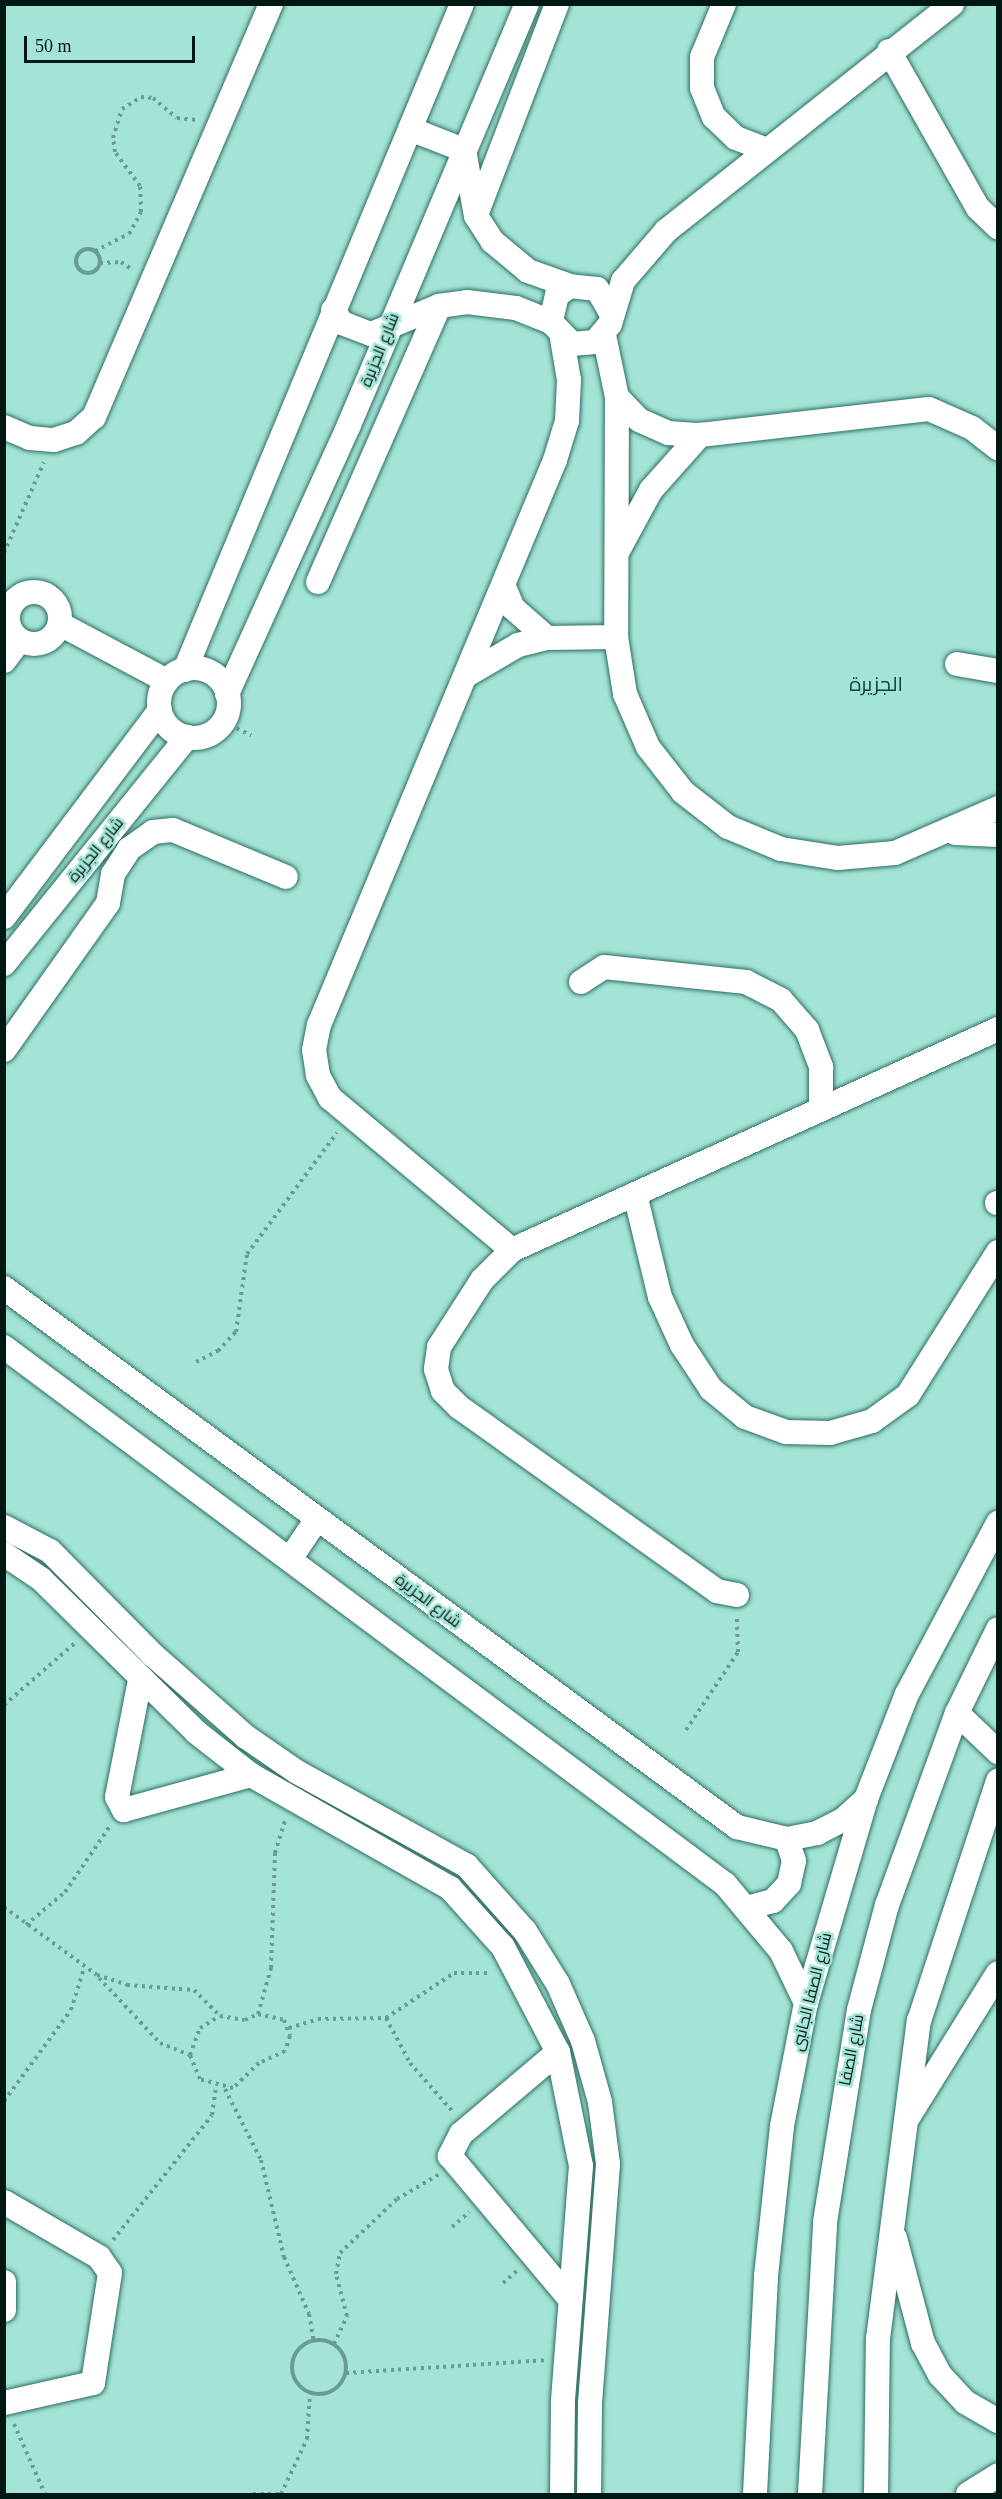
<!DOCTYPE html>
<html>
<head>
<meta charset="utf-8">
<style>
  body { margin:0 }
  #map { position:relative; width:1002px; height:2499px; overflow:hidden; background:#a3e4d6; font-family:"Times New Roman",Cairo,serif }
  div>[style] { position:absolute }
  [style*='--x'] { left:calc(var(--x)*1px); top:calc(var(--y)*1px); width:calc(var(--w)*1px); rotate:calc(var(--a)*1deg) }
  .path>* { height:4px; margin-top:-2px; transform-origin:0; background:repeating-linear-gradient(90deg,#6a9d92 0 3px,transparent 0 7.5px) }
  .path>.ring { margin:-2px; padding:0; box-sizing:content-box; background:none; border:4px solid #6a9d92; border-radius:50% }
  .roads { filter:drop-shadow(0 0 2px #2e6e63) drop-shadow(0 0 2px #2e6e63) }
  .minor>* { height:24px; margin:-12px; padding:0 12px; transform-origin:12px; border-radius:12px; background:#fff }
  .minor>.ring { margin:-12px; padding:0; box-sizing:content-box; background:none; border:24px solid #fff; border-radius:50% }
  span { translate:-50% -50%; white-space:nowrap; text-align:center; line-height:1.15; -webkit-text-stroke:5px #a3e4d6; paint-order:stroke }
  .street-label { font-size:16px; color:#001713 }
  .quarter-label { font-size:20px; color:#0f423a }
  .frame { position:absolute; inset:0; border:6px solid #001713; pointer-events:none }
  .scale { position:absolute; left:24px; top:36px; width:171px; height:27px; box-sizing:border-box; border:3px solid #001713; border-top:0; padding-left:8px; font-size:18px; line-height:21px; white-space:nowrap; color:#001713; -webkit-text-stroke:4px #a3e4d6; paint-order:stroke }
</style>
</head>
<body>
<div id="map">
  <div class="path">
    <i class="ring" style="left:76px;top:249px;width:20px;height:20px"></i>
    <i style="--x:95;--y:251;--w:38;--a:-27"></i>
    <i style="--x:129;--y:234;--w:25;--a:-61"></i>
    <i style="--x:141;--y:212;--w:26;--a:-92"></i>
    <i style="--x:140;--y:186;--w:42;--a:-126.3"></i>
    <i style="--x:115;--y:152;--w:14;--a:-98"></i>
    <i style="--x:113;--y:138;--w:30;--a:-73"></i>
    <i style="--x:122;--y:109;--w:22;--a:-32"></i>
    <i style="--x:141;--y:97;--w:12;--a:5"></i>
    <i style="--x:153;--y:98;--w:31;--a:40"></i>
    <i style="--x:177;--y:118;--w:20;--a:6"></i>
    <i style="--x:100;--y:263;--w:21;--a:-3"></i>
    <i style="--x:121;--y:262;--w:14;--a:34"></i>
    <i style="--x:4;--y:553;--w:99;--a:-66.3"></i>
    <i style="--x:223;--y:722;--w:31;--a:25"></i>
    <i style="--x:196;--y:1362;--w:25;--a:-27"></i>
    <i style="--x:218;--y:1351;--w:26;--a:-47"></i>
    <i style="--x:236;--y:1332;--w:79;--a:-82"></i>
    <i style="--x:247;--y:1254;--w:151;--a:-53.4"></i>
    <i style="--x:4;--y:1705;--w:93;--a:-41.1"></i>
    <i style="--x:686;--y:1730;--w:94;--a:-56.3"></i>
    <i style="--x:738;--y:1652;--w:37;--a:-92"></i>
    <i style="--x:4;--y:1907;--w:115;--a:36.2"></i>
    <i style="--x:97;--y:1975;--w:32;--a:18"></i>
    <i style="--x:127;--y:1985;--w:67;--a:4.3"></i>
    <i style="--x:194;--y:1990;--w:37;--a:45"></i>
    <i style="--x:26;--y:1925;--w:51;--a:-40.2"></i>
    <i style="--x:65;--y:1892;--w:80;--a:-55.7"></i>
    <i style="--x:99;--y:1978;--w:89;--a:46.8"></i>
    <i style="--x:160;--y:2043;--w:32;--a:22"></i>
    <i style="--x:258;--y:2014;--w:27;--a:13"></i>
    <i style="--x:284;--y:2020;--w:17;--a:69"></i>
    <i style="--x:290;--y:2036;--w:16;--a:108"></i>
    <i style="--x:285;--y:2051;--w:29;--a:155"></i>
    <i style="--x:259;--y:2063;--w:36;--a:136"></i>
    <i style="--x:233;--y:2088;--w:34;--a:-165"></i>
    <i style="--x:200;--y:2079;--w:26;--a:-113"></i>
    <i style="--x:190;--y:2055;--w:29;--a:-70"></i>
    <i style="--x:200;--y:2028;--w:23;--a:-31"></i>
    <i style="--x:220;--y:2016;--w:25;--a:9"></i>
    <i style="--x:245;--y:2020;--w:14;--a:-25"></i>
    <i style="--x:258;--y:2014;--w:48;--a:-74.2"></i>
    <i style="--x:271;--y:1968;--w:115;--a:-88"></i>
    <i style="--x:275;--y:1853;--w:34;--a:-73"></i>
    <i style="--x:386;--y:2018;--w:51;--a:61.9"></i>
    <i style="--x:410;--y:2063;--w:65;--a:48.7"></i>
    <i style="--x:289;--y:2028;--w:30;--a:-17"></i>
    <i style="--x:318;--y:2019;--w:68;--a:-0.8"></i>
    <i style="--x:386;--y:2018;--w:82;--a:-33.5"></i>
    <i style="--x:454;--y:1973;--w:37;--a:0"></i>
    <i style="--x:225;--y:2089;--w:80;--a:63.1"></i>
    <i style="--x:261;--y:2160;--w:100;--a:76.7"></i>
    <i style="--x:284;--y:2257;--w:62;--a:66.3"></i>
    <i style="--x:309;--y:2314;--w:27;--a:80"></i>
    <i style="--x:4;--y:2101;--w:113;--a:-53.6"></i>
    <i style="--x:71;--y:2010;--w:44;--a:-72.8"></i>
    <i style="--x:452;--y:2227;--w:23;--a:-41"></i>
    <i style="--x:113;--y:2240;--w:159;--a:-51.6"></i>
    <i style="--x:212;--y:2115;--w:27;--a:-82"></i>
    <i style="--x:503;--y:2283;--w:18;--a:-41"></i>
    <i class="ring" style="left:292px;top:2340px;width:50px;height:50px"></i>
    <i style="--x:334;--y:2344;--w:31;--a:-65"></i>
    <i style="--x:347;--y:2316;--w:43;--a:-104.7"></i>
    <i style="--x:336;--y:2274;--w:21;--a:-79"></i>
    <i style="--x:340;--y:2253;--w:79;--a:-43.5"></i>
    <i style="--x:397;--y:2199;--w:48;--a:-30.3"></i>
    <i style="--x:346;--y:2373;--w:199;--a:-3.7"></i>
    <i style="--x:14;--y:2424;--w:77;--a:66.1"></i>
    <i style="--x:253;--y:2494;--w:27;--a:0"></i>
    <i style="--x:281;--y:2494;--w:61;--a:-64.7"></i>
    <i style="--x:307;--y:2439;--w:47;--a:-86.3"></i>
  </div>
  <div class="roads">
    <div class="minor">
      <i style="--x:724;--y:4;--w:57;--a:112.5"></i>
      <i style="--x:702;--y:57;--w:31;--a:90"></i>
      <i style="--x:702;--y:88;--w:31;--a:68"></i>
      <i style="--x:714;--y:117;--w:30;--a:44"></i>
      <i style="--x:736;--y:138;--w:31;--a:21"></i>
      <i style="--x:889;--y:51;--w:180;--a:60.5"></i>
      <i style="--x:978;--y:208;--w:28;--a:44"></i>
      <i style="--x:410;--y:129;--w:58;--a:21.3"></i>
      <i style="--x:464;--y:150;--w:67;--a:79.7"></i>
      <i style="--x:476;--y:216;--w:30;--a:57"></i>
      <i style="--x:492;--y:241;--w:47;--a:39.8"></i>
      <i style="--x:528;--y:271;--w:45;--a:19.7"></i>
      <i style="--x:476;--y:215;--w:226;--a:-69"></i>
      <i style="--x:333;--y:310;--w:16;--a:55"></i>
      <i style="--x:342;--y:323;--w:31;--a:21"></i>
      <i style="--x:371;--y:334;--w:74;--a:-22.4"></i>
      <i style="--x:439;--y:306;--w:28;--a:-8"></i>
      <i style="--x:467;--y:302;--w:49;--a:7"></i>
      <i style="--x:516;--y:308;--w:38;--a:22"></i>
      <i style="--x:611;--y:313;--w:28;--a:-120"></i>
      <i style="--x:597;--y:289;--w:27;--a:-174"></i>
      <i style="--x:570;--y:286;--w:16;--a:145"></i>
      <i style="--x:557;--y:295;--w:28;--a:103"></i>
      <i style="--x:551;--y:322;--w:30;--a:46"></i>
      <i style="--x:572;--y:344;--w:23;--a:-5"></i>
      <i style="--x:595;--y:342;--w:23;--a:-50"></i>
      <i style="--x:610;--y:324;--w:45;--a:-73.2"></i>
      <i style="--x:623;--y:281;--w:66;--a:-49.3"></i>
      <i style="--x:666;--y:231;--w:365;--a:-38.4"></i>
      <i style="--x:604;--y:335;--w:63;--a:78.2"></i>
      <i style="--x:617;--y:397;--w:240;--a:90.2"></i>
      <i style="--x:616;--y:637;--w:58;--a:81"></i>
      <i style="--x:625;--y:694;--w:58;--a:66.5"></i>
      <i style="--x:648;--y:747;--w:57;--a:52.1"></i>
      <i style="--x:683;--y:792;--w:57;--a:37.9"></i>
      <i style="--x:728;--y:827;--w:57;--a:22.5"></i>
      <i style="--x:781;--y:849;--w:58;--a:9"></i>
      <i style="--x:838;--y:858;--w:57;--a:-5"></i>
      <i style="--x:895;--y:853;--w:112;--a:-23.6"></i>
      <i style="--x:617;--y:397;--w:32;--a:46"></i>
      <i style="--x:639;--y:420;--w:32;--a:24"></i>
      <i style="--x:668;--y:433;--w:32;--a:4"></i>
      <i style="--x:700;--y:435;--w:230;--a:-6.5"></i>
      <i style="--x:929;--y:409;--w:47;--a:23.8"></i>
      <i style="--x:972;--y:428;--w:33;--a:38"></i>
      <i style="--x:4;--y:427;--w:28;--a:23"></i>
      <i style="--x:30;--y:438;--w:24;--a:5"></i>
      <i style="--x:54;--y:440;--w:23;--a:-18"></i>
      <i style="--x:76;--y:433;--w:24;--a:-42"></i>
      <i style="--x:94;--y:417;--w:449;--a:-66.8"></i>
      <i style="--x:619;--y:549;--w:67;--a:-61.5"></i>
      <i style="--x:651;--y:490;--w:74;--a:-48.3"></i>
      <i style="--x:318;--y:582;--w:301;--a:-66.3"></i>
      <i style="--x:504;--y:587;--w:23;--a:67"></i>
      <i style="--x:513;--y:608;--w:45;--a:41.4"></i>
      <i class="ring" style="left:8px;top:592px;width:28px;height:28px"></i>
      <i style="--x:60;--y:624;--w:121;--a:28"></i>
      <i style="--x:4;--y:661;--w:26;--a:-53"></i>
      <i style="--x:957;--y:664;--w:42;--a:9.7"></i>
      <i class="ring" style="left:159px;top:668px;width:46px;height:46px"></i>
      <i style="--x:185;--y:670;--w:721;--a:-67.42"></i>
      <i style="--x:467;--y:675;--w:59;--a:-30.5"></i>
      <i style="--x:518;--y:645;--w:30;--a:-14"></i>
      <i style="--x:547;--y:638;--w:69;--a:-0.8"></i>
      <i style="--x:227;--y:694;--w:295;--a:-65.6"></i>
      <i style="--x:349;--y:425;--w:457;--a:-67.1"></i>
      <i style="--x:955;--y:833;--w:43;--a:2.7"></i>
      <i style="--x:4;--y:917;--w:259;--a:-53"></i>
      <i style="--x:4;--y:964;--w:292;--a:-51.1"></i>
      <i style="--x:581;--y:982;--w:27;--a:-33"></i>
      <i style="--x:604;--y:967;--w:143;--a:6"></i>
      <i style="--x:746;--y:982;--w:39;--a:27"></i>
      <i style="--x:781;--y:1000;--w:40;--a:49"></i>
      <i style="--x:807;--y:1030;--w:40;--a:69"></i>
      <i style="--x:821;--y:1067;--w:40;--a:90"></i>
      <i style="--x:4;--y:1050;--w:180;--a:-54.7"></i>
      <i style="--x:108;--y:903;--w:29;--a:-80"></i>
      <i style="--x:113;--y:874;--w:30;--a:-57"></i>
      <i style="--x:129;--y:849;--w:29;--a:-35"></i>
      <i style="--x:153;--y:832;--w:20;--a:-6"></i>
      <i style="--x:173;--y:830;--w:122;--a:22.6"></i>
      <i style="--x:635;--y:1194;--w:106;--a:76.4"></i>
      <i style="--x:660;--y:1297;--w:53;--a:65.4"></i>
      <i style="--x:682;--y:1345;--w:53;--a:56.6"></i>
      <i style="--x:711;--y:1389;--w:44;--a:39.5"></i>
      <i style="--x:745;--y:1417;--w:44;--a:20.1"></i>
      <i style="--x:786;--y:1432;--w:44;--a:1.3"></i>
      <i style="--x:830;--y:1433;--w:44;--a:-15.9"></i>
      <i style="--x:872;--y:1421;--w:44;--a:-35.8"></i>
      <i style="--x:908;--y:1395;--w:169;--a:-57.8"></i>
      <i style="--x:997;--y:1203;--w:1;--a:0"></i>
      <i style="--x:512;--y:1250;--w:237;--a:-140.1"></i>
      <i style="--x:330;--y:1098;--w:26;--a:-118"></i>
      <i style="--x:318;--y:1075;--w:25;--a:-99"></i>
      <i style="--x:314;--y:1050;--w:25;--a:-79"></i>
      <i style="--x:319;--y:1025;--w:612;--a:-67.33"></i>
      <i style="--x:555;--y:460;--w:41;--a:-72.9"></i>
      <i style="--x:567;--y:421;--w:41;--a:-87.2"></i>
      <i style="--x:569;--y:380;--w:42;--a:-99.7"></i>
      <i style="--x:4;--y:1288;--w:910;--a:36.33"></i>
      <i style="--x:737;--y:1827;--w:51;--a:13.5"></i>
      <i style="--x:787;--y:1839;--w:31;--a:-11"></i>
      <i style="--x:817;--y:1833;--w:30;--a:-27"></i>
      <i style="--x:844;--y:1819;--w:30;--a:-42"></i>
      <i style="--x:4;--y:1347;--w:899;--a:36.68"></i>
      <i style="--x:725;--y:1884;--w:87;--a:50.1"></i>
      <i style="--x:781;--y:1951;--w:58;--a:64.3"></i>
      <i style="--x:4;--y:1527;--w:52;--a:27.6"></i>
      <i style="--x:50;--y:1551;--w:146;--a:45.3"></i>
      <i style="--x:153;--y:1655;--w:124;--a:41.4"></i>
      <i style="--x:246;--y:1737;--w:62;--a:34.5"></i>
      <i style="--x:297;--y:1772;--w:194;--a:28.9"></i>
      <i style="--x:467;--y:1866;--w:87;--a:48.3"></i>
      <i style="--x:525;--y:1931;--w:62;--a:58.1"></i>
      <i style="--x:558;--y:1984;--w:62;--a:66.3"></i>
      <i style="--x:583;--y:2041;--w:63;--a:74.4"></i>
      <i style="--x:600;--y:2102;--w:63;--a:82.6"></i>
      <i style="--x:608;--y:2164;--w:240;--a:94.3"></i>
      <i style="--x:590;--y:2403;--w:91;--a:90.6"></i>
      <i style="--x:4;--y:1554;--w:45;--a:34"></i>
      <i style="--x:41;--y:1579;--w:218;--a:44.6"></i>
      <i style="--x:196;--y:1732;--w:70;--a:38"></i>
      <i style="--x:251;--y:1775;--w:229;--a:29.6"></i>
      <i style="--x:450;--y:1888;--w:79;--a:48.1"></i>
      <i style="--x:503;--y:1947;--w:119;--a:62.4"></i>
      <i style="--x:558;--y:2052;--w:116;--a:78.6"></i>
      <i style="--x:581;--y:2166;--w:237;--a:94.4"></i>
      <i style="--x:563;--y:2402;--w:92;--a:90.6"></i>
      <i style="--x:290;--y:1559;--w:48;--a:-56"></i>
      <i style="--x:737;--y:1595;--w:20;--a:-169"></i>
      <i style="--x:717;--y:1591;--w:317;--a:-144.5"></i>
      <i style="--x:459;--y:1407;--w:23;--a:-135"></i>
      <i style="--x:443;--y:1391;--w:23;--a:-108"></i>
      <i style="--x:436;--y:1369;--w:22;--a:-82"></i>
      <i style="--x:439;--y:1347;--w:80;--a:-57.3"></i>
      <i style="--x:482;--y:1280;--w:42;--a:-45"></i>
      <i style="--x:512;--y:1250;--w:534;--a:-24.45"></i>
      <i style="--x:140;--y:1680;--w:119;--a:101.1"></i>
      <i style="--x:117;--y:1797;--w:15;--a:62"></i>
      <i style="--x:124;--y:1810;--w:132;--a:-15.4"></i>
      <i style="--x:957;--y:1713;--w:57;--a:43.6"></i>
      <i style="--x:750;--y:1907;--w:24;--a:-15"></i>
      <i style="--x:773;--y:1901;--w:23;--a:-47"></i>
      <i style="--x:789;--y:1884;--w:24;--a:-78"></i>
      <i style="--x:794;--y:1861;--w:23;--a:-108"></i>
      <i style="--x:558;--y:2052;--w:127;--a:139.8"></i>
      <i style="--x:461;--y:2134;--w:25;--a:117"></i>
      <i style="--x:450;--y:2156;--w:187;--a:50"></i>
      <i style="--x:909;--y:2116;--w:168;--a:-58.1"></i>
      <i style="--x:4;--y:2202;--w:110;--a:30.1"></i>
      <i style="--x:99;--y:2257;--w:19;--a:55"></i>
      <i style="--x:110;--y:2273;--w:111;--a:98.8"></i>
      <i style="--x:93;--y:2383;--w:91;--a:167.3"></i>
      <i style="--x:895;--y:2238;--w:109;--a:75.1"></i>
      <i style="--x:923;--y:2343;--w:36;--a:62"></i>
      <i style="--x:940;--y:2375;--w:37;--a:47"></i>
      <i style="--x:965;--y:2402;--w:38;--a:30"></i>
      <i style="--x:4;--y:2282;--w:28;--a:90"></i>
      <i style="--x:755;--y:2494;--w:218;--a:-87.1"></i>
      <i style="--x:766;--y:2276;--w:151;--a:-83.9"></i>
      <i style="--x:782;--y:2126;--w:125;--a:-79"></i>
      <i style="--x:806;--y:2003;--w:213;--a:-73.6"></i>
      <i style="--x:866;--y:1799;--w:113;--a:-68.7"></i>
      <i style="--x:907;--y:1694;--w:194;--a:-62"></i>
      <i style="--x:810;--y:2494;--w:272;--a:-86.8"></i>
      <i style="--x:825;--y:2222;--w:215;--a:-80.9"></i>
      <i style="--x:859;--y:2010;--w:109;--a:-75.1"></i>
      <i style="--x:887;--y:1905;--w:204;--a:-70"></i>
      <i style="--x:957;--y:1713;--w:93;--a:-64"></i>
      <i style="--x:876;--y:2494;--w:155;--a:-89.3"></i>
      <i style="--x:878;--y:2339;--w:321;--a:-82.7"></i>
      <i style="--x:919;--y:2021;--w:253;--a:-71.8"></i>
      <i style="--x:968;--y:2494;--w:36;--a:-32"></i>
    </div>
  </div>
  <div class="street-label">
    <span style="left:380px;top:350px;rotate:-68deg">شارع الجزيرة</span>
    <span style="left:96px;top:850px;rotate:-51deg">شارع الجزيرة</span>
    <span style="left:428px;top:1601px;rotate:37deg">شارع الجزيرة</span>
    <span style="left:812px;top:1992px;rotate:-76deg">شارع الصفا الجانبى</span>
    <span style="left:852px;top:2050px;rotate:-79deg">شارع الصفا</span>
  </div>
  <div class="quarter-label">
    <span style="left:876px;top:684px">الجزيرة</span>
  </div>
  <div class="frame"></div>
  <div class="scale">50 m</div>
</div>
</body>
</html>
